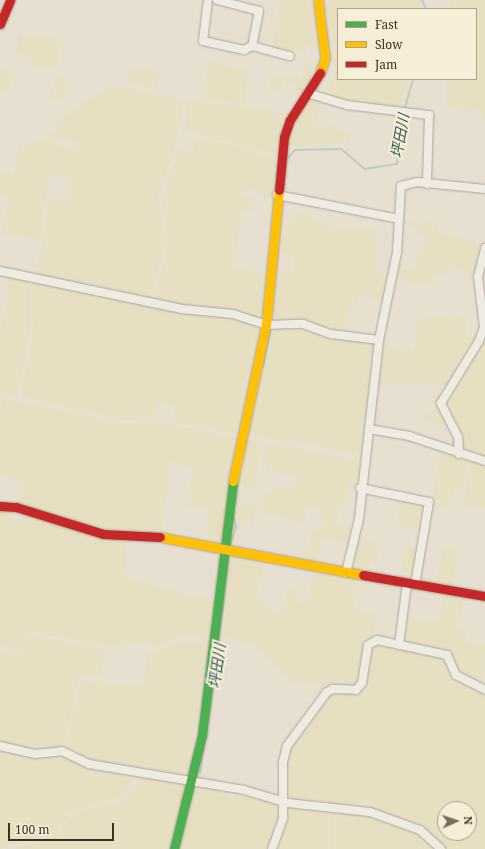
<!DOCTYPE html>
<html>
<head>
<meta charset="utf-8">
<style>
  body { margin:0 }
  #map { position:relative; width:485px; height:849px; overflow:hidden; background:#e7e0d1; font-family:"Noto Serif","Noto Sans JP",serif }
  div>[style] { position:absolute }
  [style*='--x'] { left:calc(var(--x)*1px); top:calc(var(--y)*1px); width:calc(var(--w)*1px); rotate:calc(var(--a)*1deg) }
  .farmland>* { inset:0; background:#e6dfc2 }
  .stream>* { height:2px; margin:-1px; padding:0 1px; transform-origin:1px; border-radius:1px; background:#bcccc2 }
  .roads { filter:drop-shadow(0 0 1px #ada599) drop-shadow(0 0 1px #ada599) }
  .street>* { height:8px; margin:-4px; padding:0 4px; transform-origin:4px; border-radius:4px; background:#efebe3 }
  .fast>* { height:9px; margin:-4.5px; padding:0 4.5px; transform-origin:4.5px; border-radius:4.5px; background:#4caf50 }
  .slow>* { height:9px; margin:-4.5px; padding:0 4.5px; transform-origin:4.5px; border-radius:4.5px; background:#ffc107 }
  .jam>* { height:9px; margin:-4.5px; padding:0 4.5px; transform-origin:4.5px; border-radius:4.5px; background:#c62828 }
  span { translate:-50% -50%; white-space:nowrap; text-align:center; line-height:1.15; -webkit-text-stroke:4px #f7eed8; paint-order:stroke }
  .water-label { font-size:15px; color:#2f5d5a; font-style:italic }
  .legend { position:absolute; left:337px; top:8px; width:140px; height:72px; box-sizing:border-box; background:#f7eed8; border:1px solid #ada18e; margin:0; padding:5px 7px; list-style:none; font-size:12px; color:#3d2e20 }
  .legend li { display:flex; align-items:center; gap:8px; height:20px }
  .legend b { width:20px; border:1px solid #ada18e }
  .north { position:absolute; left:437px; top:801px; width:40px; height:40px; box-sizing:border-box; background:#f7eed8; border:1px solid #ada18e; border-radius:50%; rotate:87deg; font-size:11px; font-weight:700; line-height:16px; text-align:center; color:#3d2e20 }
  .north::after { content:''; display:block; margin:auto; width:14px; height:18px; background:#786c5e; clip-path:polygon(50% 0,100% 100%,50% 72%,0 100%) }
  .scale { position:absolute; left:8px; top:823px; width:106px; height:18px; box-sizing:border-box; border:2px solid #3d2e20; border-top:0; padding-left:5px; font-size:12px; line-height:14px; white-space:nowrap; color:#3d2e20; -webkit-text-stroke:3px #f7eed8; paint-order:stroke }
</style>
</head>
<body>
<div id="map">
  <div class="farmland">
    <i style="clip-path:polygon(280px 0,312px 0,320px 48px,306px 46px,305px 55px,272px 45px)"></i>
    <i style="clip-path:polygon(323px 0,418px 0,420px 9px,338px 9px,338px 79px,409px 79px,398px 109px,346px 102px,326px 94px,336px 69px,330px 62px,338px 46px,333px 41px)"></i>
    <i style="clip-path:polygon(451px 0,485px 0,485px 121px,482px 121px,482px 111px,447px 109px,447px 79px,476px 79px,476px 9px,449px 9px)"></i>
    <i style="clip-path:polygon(19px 34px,60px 40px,57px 70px,27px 65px,29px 56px,16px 54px)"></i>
    <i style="clip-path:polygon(208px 61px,248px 70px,245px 105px,203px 98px)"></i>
    <i style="clip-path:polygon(306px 62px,315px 65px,298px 100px,295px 82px,282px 81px,281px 90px,270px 89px,269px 74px,301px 78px)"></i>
    <i style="clip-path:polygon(130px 67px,160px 73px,156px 89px,127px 83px)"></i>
    <i style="clip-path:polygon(0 70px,12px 72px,9px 93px,0 92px)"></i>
    <i style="clip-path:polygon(58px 75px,71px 81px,59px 104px,48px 97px)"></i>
    <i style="clip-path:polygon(123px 87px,180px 98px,182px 108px,179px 133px,158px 197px,165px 242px,150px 299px,34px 273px,43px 245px,48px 199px,67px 201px,70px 178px,50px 174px,39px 241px,2px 233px,9px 197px,0 194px,0 172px,13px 175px,20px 142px,32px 146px,43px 137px,74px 152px,77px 142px,66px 136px,63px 142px,48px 136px,63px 117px,105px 89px)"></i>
    <i style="clip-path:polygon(317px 96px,324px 99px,314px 127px,324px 130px,327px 124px,338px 125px,339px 130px,349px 131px,350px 143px,289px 146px,292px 126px,308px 99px)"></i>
    <i style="clip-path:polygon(187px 99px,286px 113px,275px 154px,185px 130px)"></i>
    <i style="clip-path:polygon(196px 138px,235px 145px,272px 159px,275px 163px,272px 198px,247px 189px,242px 195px,254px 199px,251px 213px,242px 211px,234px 267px,265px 274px,262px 320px,228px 310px,178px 306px,155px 299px,169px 243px,162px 201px,179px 149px,193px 152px)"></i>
    <i style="clip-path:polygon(293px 213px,308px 214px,328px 226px,375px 229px,376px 271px,388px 274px,382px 302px,358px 295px,355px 312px,348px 312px,348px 334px,303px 321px,273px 322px,279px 271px,294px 274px,294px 258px,281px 254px,284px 224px,291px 225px)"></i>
    <i style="clip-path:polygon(428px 218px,440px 218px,437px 231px,482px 245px,472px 281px,449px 262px,442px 277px,436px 275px,430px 287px,394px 277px,396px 268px,412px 271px,427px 241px,412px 227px,404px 226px,404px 221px,427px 226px)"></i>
    <i style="clip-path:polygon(8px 275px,30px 279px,31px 326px,17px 396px,0 393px,0 331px,7px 306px)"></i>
    <i style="clip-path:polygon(32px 280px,177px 312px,231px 316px,260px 327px,237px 434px,172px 422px,175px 407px,158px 403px,155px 417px,127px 421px,22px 397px,33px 326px)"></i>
    <i style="clip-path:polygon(447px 314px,465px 315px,467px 335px,477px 339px,447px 385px,377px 384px,382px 349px,414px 351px,417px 320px)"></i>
    <i style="clip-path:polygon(303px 327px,376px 343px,362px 456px,306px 443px,248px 436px,274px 330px)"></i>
    <i style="clip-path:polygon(485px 332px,485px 458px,462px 452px,461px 434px,447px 410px,446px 397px)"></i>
    <i style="clip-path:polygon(1px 398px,100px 418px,112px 424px,154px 421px,236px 438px,220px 546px,208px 542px,207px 508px,186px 505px,194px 467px,168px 462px,168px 488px,161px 532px,103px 530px,17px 504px,23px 482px,1px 476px,0 479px)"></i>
    <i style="clip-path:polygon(425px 411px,442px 411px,451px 428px,423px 421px)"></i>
    <i style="clip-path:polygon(247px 440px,261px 442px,255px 488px,238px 484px)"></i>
    <i style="clip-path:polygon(265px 442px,362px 461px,356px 488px,348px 488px,347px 505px,341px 503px,337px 524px,349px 527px,348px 544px,322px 539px,316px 564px,306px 562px,312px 529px,322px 531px,324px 520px,319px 518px,321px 509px,307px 507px,304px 523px,259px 513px,262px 493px,279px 487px,294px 490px,297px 476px,266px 471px,266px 464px,262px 463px)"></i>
    <i style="clip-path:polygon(441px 452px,467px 459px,463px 489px,454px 488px,450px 508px,431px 504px)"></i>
    <i style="clip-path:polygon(470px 461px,485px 464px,485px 510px,463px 506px)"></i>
    <i style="clip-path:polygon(401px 500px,422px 503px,426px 507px,422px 530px,396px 526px)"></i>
    <i style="clip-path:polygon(236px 503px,256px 505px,253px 527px,238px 525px)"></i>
    <i style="clip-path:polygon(0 509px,10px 510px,9px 518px,22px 521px,24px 513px,124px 538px,127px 563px,124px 577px,213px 601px,210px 637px,180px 637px,155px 647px,144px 644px,113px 647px,28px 631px,18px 652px,6px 646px,0 648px)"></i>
    <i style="clip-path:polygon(356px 539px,380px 543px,376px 563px,370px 562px,369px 574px,348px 572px)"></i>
    <i style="clip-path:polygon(405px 545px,418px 548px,413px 575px,401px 573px)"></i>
    <i style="clip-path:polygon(443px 547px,458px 549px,452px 588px,436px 586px)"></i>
    <i style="clip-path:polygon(231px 554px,265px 562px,256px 595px,278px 618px,289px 588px,300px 591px,298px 602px,306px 602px,315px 572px,357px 578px,354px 608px,376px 614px,374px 638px,361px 682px,353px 690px,290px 681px,258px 648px,223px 637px)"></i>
    <i style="clip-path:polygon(444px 593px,464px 596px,458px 628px,467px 631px,467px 642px,485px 645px,482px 685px,461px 677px,448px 653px,405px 644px,402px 640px,405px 616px,439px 622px)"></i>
    <i style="clip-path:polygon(29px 635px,105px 649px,100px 677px,80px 673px,63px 748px,36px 752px,0 743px,0 653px,6px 650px,19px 655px)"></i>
    <i style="clip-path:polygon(182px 641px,209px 642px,186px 778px,89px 761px,66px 749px,81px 680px,143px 687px,148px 649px,156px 652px)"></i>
    <i style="clip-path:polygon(evenodd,377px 642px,444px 658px,456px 680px,485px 692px,485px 849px,446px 849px,423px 829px,369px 809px,370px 800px,363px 798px,362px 807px,285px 799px,285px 763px,290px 747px,331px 693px,355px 694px,364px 683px,370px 647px,377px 642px,445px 809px,469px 809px,469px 833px,445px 833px,445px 809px)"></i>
    <i style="clip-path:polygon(0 748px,55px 752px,136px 774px,126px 792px,114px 800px,70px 811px,57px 830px,0 849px)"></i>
    <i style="clip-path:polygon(140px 774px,186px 784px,168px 849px,15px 849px,59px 833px,75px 812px,115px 803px,129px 794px)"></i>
    <i style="clip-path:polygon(193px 787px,227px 790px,228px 798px,234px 800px,234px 794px,280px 804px,281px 815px,269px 849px,177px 849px)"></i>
    <i style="clip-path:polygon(285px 805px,328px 808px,328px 849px,274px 849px)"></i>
    <i style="clip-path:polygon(331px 811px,367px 813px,418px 832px,438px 849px,331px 849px)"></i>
  </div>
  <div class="stream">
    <i style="--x:422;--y:0;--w:10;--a:66"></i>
    <i style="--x:404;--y:111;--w:33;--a:-74"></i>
    <i style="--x:287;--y:159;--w:12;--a:-48"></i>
    <i style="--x:295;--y:150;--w:46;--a:-1.2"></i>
    <i style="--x:341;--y:149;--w:31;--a:40"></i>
    <i style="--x:365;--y:169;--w:32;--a:-9"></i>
    <i style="--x:397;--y:164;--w:49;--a:-83"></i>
    <i style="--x:263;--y:367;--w:41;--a:-78.7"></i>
    <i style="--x:230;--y:546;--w:20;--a:-72"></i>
    <i style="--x:236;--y:527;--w:13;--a:-103"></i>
    <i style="--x:210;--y:713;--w:156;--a:-83"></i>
    <i style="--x:200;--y:773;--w:24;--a:-81"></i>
  </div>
  <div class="roads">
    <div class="street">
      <i style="--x:208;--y:0;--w:41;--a:97"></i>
      <i style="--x:203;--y:41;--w:42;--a:12.4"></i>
      <i style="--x:244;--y:50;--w:9;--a:-27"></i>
      <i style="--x:252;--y:46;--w:39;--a:15"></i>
      <i style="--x:217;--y:0;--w:43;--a:14.7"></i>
      <i style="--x:259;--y:11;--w:36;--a:101"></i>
      <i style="--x:307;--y:93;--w:42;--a:16.7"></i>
      <i style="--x:347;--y:105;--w:83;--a:7"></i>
      <i style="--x:429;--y:115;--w:69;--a:91.7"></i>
      <i style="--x:277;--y:195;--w:124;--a:11.1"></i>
      <i style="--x:0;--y:271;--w:186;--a:11.8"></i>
      <i style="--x:182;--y:309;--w:51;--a:5.6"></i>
      <i style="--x:233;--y:314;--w:35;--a:18"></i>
      <i style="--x:266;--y:325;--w:37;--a:-2"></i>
      <i style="--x:303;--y:324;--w:30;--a:20"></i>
      <i style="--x:331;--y:334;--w:48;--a:7.1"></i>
      <i style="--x:369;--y:429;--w:41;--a:9.9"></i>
      <i style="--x:409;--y:436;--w:80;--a:18.2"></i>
      <i style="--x:459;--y:454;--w:17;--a:-93"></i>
      <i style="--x:458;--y:437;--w:38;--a:-117"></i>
      <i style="--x:441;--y:403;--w:73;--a:-58.5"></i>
      <i style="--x:479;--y:341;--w:15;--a:-70"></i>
      <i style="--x:484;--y:327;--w:50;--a:-96.8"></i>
      <i style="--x:478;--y:277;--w:30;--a:-76"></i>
      <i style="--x:360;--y:488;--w:70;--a:11.5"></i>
      <i style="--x:429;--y:502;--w:84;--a:99.6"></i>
      <i style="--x:346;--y:573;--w:56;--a:-76.5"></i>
      <i style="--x:359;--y:519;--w:180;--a:-83.6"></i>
      <i style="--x:379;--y:340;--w:90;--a:-78.4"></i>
      <i style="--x:397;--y:252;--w:66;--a:-86.5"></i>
      <i style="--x:401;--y:186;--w:16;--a:-14"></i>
      <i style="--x:417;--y:182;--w:68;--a:5.9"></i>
      <i style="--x:399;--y:645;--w:63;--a:-82.6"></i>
      <i style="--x:0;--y:746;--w:36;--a:13"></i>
      <i style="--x:35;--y:754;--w:27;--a:-6"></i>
      <i style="--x:62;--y:751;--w:30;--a:26"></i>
      <i style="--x:89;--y:764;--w:157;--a:9.5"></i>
      <i style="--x:244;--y:790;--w:46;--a:16.5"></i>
      <i style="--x:288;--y:803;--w:82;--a:6.3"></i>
      <i style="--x:370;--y:812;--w:53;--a:19.8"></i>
      <i style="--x:420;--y:830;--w:28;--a:42"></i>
      <i style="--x:272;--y:849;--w:33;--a:-70"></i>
      <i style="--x:283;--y:818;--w:56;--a:-90"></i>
      <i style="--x:283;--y:762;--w:16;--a:-76"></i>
      <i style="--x:287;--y:746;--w:67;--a:-53.5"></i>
      <i style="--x:327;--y:692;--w:7;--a:-27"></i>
      <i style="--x:333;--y:689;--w:23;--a:2"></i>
      <i style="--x:356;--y:690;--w:9;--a:-49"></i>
      <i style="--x:362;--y:683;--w:38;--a:-81"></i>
      <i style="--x:368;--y:645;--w:10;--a:-29"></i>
      <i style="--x:377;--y:640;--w:72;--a:12.1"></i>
      <i style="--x:447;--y:655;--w:22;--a:66"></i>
      <i style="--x:456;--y:675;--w:33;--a:27"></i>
    </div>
    <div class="fast">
      <i style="--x:174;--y:849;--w:117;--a:-76.2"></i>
      <i style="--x:202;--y:735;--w:256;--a:-83"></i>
    </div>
    <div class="slow">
      <i style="--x:318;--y:0;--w:58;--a:83.1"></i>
      <i style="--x:325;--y:58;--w:16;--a:108"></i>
      <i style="--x:233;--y:481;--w:159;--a:-78.1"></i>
      <i style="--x:266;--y:325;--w:136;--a:-84.5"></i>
      <i style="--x:160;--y:537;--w:207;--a:10.6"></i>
    </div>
    <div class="jam">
      <i style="--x:0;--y:24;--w:26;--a:-67"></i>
      <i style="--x:279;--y:190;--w:53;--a:-84.6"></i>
      <i style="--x:284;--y:137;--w:18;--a:-71"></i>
      <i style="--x:290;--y:120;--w:56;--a:-57.4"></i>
      <i style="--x:0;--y:506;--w:16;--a:4"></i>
      <i style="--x:16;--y:507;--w:91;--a:17.2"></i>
      <i style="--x:103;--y:534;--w:57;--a:3"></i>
      <i style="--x:363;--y:575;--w:124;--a:9.8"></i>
    </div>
  </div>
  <div class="water-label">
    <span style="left:400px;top:136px;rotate:-80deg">坪田川</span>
    <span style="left:217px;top:666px;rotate:-82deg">坪田川</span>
  </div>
  <ul class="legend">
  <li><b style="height:5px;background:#4caf50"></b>Fast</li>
  <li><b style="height:5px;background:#ffc107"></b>Slow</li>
  <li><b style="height:5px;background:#c62828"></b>Jam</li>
  </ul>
  <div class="north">N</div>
  <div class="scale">100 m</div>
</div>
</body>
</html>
